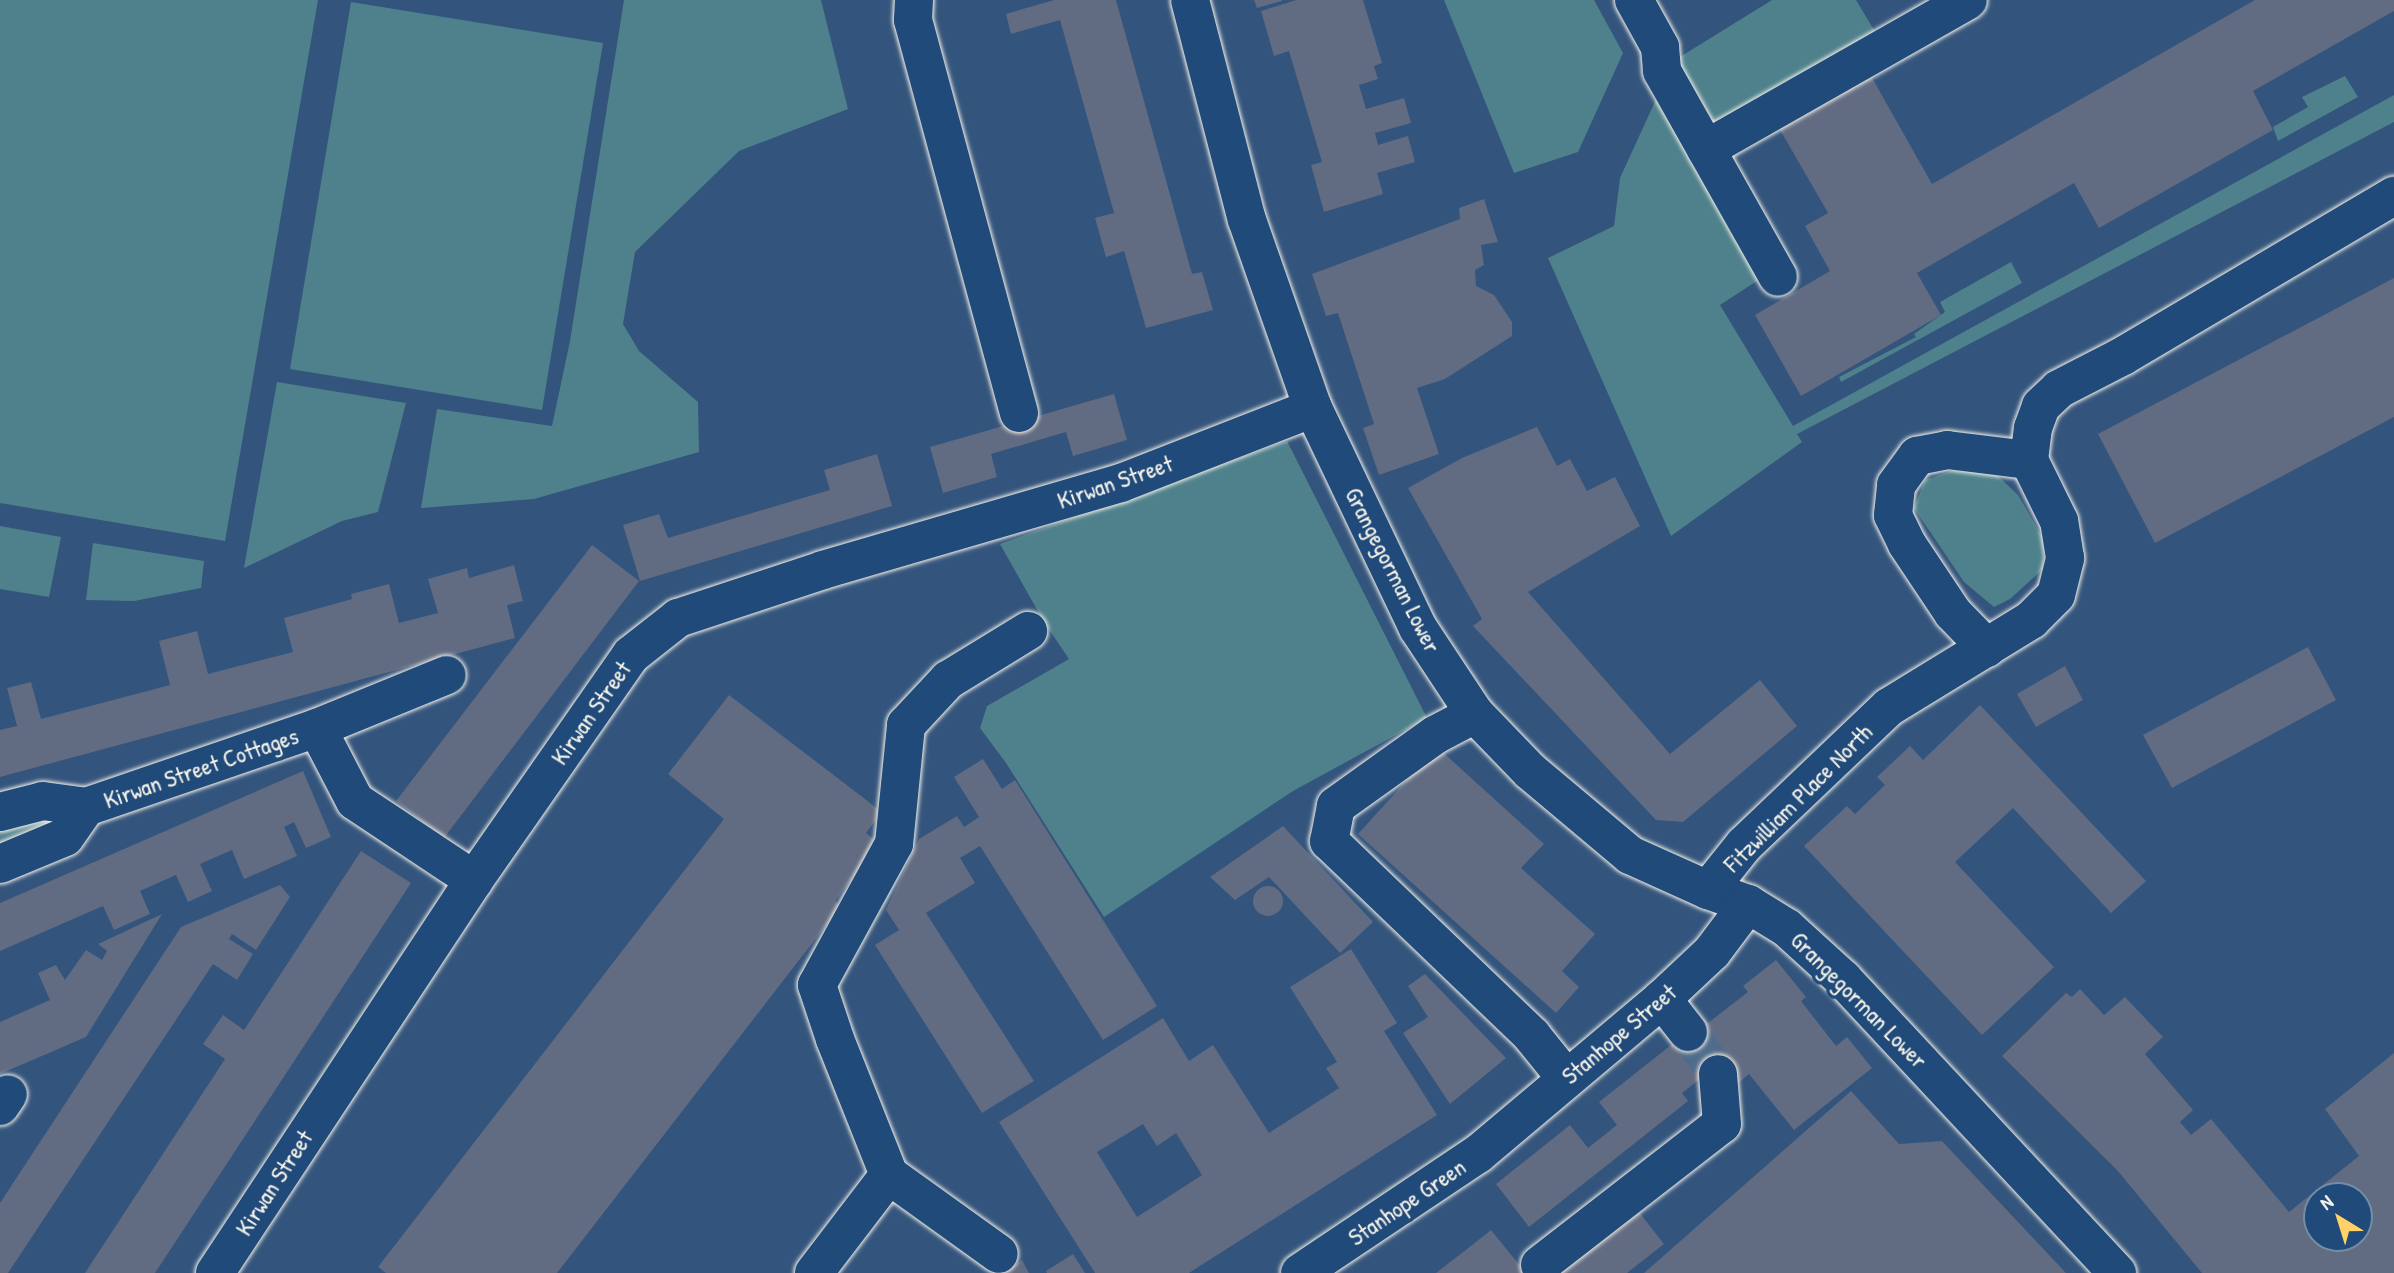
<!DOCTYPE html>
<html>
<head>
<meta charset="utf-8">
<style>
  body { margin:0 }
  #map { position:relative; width:2394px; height:1273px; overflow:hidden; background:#33547c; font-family:"Patrick Hand",sans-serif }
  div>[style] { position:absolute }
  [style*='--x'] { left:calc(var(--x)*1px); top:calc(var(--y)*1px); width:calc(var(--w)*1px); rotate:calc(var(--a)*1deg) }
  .green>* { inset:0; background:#4e818c }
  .building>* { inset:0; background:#616b82 }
  .round { border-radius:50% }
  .minor-tunnel>* { height:38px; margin-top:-19px; transform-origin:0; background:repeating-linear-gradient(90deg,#506c8c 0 38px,transparent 0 57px) }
  .roads { filter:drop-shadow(0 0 2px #f4f1e8) drop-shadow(0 0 2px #f4f1e8) }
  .minor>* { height:38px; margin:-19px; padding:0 19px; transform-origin:19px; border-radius:19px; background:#1f4a7a }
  span { translate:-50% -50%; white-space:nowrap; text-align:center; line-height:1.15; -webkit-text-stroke:7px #1f4a7a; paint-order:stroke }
  .street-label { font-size:24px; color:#f4f1e8 }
  .north { position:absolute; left:2303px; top:1182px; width:70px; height:70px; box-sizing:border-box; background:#1f4a7a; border:2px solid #748da6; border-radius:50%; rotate:322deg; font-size:19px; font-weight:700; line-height:28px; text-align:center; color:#f4f1e8 }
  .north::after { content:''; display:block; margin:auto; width:24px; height:32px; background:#ffd166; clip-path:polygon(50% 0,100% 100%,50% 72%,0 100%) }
</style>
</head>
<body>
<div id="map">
  <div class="green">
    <i style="clip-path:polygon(0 0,318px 0,225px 541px,0 503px)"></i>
    <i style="clip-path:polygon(624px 0,821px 0,848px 109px,739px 151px,635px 252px,623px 324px,639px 351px,698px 402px,699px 452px,534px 499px,421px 508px,437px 409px,552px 426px,570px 341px)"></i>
    <i style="clip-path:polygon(1444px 0,1594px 0,1623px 53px,1578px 152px,1514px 173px)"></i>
    <i style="clip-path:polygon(1772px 0,1856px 0,1874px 30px,1874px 37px,1715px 130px,1675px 60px)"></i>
    <i style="clip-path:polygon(351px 2px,603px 43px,542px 410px,290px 369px)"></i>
    <i style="clip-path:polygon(2345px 76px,2358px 97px,2278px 141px,2273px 127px,2308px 107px,2302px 97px)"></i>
    <i style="clip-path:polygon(1658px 95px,1760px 279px,1720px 305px,1793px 426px,2394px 95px,2394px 122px,1797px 434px,1802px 442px,1671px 536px,1548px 258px,1614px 226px,1620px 178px)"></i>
    <i style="clip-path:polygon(2011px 262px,2022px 283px,1841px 382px,1839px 377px,1916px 337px,1914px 334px,1945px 312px,1940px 302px)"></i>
    <i style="clip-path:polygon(277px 382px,406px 403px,378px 512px,342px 521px,244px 568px)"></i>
    <i style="clip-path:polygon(1287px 441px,1427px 718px,1293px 791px,1104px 917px,1006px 763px,980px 728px,987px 706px,1069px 659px,1044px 622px,1000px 544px)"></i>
    <i style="clip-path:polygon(1951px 471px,1995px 473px,2018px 495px,2044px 540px,2043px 569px,2010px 599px,1994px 607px,1964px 582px,1914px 508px,1925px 480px)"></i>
    <i style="clip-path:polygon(0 526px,61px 537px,49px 597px,0 589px)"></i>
    <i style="clip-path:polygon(93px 543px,204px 561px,201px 588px,134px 601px,86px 600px)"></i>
    <i style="clip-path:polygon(44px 815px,49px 830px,0 851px,0 825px)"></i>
  </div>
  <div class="building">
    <i style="clip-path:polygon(1054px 0,1116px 0,1192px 274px,1202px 272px,1213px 310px,1146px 328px,1124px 251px,1106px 257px,1095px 218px,1114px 213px,1060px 20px,1011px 34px,1006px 14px)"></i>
    <i style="clip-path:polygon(1254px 0,1282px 0,1282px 1px,1257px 8px)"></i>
    <i style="clip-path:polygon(1296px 0,1363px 0,1382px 63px,1374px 66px,1378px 79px,1359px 85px,1366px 109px,1404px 98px,1411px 123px,1375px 133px,1378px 145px,1408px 136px,1415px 162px,1377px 173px,1383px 194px,1324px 212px,1311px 165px,1322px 162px,1289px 51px,1274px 56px,1261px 11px)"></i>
    <i style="clip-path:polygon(2255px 0,2394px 0,2394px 11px,2253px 91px,2273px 130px,2099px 228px,2074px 183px,1917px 273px,1941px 315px,1801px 396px,1755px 315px,1830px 271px,1805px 226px,1828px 213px,1779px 128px,1871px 76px,1932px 184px)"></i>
    <i style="clip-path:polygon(1484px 199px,1498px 242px,1481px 245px,1484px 265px,1475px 270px,1476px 286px,1494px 295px,1512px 322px,1512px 336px,1445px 379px,1417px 388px,1439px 454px,1379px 475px,1363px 428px,1374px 424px,1338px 313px,1326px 316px,1312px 274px,1460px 219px,1459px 208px)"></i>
    <i style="clip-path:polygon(2394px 278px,2394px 417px,2155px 543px,2098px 434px)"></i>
    <i style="clip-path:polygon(1114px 394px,1127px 440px,1073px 456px,1066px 432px,991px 454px,997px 477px,943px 493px,930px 447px)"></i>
    <i style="clip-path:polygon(1537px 427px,1557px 466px,1570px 459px,1587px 491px,1615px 477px,1640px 526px,1528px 592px,1670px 754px,1760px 680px,1797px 726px,1683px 822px,1656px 820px,1473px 626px,1482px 619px,1408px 488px,1462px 458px)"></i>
    <i style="clip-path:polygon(877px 454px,892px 506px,640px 581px,623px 525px,659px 514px,668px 538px,830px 490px,824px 470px)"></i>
    <i style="clip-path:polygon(592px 545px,639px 581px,444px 838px,396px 801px)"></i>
    <i style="clip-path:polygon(514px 565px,523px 601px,507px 605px,515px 638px,0 777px,0 730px,17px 726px,7px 688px,31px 682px,41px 719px,170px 685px,159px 641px,197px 631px,208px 674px,293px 652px,284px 618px,352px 599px,351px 594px,389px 584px,399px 623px,438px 613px,428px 579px,467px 568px,469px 578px)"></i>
    <i style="clip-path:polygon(2308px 647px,2336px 700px,2172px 788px,2143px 735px)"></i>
    <i style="clip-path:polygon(2065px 666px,2083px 700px,2036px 727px,2017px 694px)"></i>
    <i style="clip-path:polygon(729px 695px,882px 812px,866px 833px,879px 844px,835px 901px,841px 906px,557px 1273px,386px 1273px,378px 1267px,724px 819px,668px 774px)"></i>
    <i style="clip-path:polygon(1980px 705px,2146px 881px,2111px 913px,2013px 808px,1955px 862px,2054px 967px,1982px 1035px,1804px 846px,1847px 806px,1855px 814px,1885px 785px,1877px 777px,1910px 746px,1923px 760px)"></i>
    <i style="clip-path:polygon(1437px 747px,1544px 844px,1521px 868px,1595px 934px,1562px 971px,1579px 987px,1556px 1013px,1358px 834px)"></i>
    <i style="clip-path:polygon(983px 759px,1002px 789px,1015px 780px,1157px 1006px,1103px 1040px,980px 846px,960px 858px,975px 883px,926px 913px,1034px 1081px,982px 1113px,875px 945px,899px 930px,886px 910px,919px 839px,957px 816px,964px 827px,979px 817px,954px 777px)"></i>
    <i style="clip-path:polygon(303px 771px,331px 837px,306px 848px,294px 822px,284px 827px,297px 856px,244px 879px,232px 850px,200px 864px,212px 891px,188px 902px,176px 875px,140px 891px,150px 914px,114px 930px,103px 906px,0 951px,0 903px)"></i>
    <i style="clip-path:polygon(1283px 826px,1373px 922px,1340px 953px,1269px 877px,1235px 900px,1210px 877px)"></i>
    <i style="clip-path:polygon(361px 851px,411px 883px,352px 973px,155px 1273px,85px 1273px,225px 1059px,203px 1044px,223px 1015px,244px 1030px)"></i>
    <i style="clip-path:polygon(280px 885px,290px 897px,256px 950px,232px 934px,229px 939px,253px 954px,237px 980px,213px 964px,8px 1273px,0 1273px,0 1203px,181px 927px)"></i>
    <i class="round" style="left:1253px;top:886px;width:30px;height:30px"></i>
    <i style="clip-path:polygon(162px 914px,86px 1037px,0 1074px,0 1022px,50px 1000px,38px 973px,56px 965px,65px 980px,86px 950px,102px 960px,107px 951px,98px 944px)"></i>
    <i style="clip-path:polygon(evenodd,1351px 949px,1397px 1023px,1384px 1031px,1437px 1115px,1189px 1273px,1095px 1273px,999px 1122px,1163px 1018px,1189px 1061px,1213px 1045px,1269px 1133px,1339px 1088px,1326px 1068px,1337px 1062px,1290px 987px,1351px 949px,1143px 1124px,1157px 1146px,1176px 1133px,1202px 1175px,1137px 1217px,1097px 1152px,1143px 1124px)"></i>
    <i style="clip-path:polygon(1776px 960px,1806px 997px,1801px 1001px,1836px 1046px,1847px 1037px,1872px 1068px,1794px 1130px,1749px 1074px,1736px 1085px,1700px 1079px,1682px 1093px,1688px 1101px,1529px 1227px,1496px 1184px,1570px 1125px,1588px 1148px,1617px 1125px,1599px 1102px,1704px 1019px,1708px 1023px,1748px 992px,1743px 986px)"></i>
    <i style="clip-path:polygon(1425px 974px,1506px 1058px,1450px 1104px,1403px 1033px,1428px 1017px,1408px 986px)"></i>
    <i style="clip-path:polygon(evenodd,2080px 989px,2104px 1015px,2125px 997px,2163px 1037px,2145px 1054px,2193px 1110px,2180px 1122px,2191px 1135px,2211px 1119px,2289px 1212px,2359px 1156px,2325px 1109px,2394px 1053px,2394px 1273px,2202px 1273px,2117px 1170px,2002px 1056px,2066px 993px,2072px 997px,2080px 989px,2317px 1196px,2359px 1196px,2359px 1238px,2317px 1238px,2317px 1196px)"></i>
    <i style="clip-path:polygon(1851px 1091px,1899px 1144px,1942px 1141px,2066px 1273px,1644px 1273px)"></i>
    <i style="clip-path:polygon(1635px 1207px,1664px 1244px,1627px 1273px,1561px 1273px)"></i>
    <i style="clip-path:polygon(1491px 1230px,1526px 1273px,1436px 1273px,1467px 1249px)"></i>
    <i style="clip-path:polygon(1073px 1254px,1085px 1273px,1047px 1273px,1046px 1271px)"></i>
    <i style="clip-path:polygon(1022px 1260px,1029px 1273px,1004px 1273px)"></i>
  </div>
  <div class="minor-tunnel">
    <i style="--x:1688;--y:1032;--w:52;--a:54.5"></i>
  </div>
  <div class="roads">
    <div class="minor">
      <i style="--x:914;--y:0;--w:20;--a:93"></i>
      <i style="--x:913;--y:20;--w:407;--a:74.9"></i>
      <i style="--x:1190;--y:0;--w:227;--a:75.5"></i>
      <i style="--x:1247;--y:220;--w:199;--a:70.7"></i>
      <i style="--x:1313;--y:408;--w:244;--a:64.5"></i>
      <i style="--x:1418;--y:628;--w:103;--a:56.5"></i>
      <i style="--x:1475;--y:714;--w:79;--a:46"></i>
      <i style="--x:1530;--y:771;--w:131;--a:40"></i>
      <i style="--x:1630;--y:855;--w:85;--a:24.2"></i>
      <i style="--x:1708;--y:890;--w:42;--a:19.3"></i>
      <i style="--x:1748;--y:904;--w:46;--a:31.6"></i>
      <i style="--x:1787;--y:928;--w:76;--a:42.3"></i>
      <i style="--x:1843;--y:979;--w:402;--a:47"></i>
      <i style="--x:1634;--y:0;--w:54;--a:61"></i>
      <i style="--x:1660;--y:47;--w:24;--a:85"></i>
      <i style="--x:1662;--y:71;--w:236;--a:60.6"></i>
      <i style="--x:1706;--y:149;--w:301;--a:-29.6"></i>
      <i style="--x:1987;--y:648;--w:49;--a:-134.2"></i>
      <i style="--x:1953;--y:613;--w:83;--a:-123.7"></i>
      <i style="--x:1907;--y:544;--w:32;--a:-116"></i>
      <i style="--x:1893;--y:515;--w:30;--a:-84"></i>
      <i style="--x:1896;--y:485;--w:36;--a:-54"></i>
      <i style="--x:1917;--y:456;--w:31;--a:-11"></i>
      <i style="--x:1947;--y:450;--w:83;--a:7"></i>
      <i style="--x:1475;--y:714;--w:45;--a:152.3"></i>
      <i style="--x:1435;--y:735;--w:122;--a:144.4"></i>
      <i style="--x:1336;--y:806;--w:36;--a:101"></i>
      <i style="--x:1329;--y:841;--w:281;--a:43.8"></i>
      <i style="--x:1532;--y:1036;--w:54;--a:51"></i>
      <i style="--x:317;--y:728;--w:82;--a:62.5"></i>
      <i style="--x:355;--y:801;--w:143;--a:33.6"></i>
      <i style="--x:0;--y:812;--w:44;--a:-14.3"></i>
      <i style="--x:43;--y:801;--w:43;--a:7.9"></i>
      <i style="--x:86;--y:807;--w:244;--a:-18.9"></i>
      <i style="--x:317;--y:728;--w:140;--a:-22.2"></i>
      <i style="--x:0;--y:864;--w:70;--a:-22.6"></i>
      <i style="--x:65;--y:837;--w:37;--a:-55"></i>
      <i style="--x:1708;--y:890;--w:58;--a:-51.3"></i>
      <i style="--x:1744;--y:845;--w:200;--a:-43.6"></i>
      <i style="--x:1889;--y:707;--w:167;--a:-31.5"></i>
      <i style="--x:2031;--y:620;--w:35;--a:-45"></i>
      <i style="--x:2056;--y:595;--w:38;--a:-76"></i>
      <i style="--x:2065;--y:558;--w:37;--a:-99"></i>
      <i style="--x:2059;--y:521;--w:68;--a:-116.2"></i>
      <i style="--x:2029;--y:460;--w:32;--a:-83"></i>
      <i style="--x:2033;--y:428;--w:23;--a:-70"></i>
      <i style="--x:2041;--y:406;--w:25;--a:-43"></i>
      <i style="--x:2059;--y:389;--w:72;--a:-27.3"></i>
      <i style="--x:2123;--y:356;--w:315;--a:-30.6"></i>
      <i style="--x:1662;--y:999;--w:42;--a:51.8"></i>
      <i style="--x:0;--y:1106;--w:14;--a:-56"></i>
      <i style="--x:889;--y:1175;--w:135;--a:35.7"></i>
      <i style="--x:1540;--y:1265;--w:230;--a:-37.8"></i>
      <i style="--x:1722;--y:1124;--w:50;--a:-94.6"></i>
      <i style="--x:215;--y:1273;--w:471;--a:-56.6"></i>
      <i style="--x:474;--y:880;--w:274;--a:-55.1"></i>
      <i style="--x:631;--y:655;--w:60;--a:-38.2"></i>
      <i style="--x:678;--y:618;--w:153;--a:-18.3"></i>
      <i style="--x:823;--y:570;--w:310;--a:-16.3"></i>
      <i style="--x:1121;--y:483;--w:206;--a:-21.3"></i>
      <i style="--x:814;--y:1273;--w:123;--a:-52.6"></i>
      <i style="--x:889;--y:1175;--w:146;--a:-111.7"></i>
      <i style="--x:835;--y:1039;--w:57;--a:-108.4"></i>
      <i style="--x:817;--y:985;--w:161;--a:-61.4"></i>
      <i style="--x:894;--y:844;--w:120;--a:-84.2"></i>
      <i style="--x:906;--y:725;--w:62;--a:-47"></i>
      <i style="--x:948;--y:680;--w:94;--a:-31.5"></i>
      <i style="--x:1300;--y:1273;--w:214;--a:-33.8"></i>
      <i style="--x:1478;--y:1154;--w:241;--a:-40.1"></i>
      <i style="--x:1662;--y:999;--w:69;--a:-43.2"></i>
      <i style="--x:1712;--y:952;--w:60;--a:-53.1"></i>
    </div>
  </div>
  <div class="street-label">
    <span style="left:1115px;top:482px;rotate:-19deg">Kirwan Street</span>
    <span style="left:1393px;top:570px;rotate:63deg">Grangegorman Lower</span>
    <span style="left:591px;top:713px;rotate:-55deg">Kirwan Street</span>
    <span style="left:201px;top:768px;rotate:-19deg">Kirwan Street Cottages</span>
    <span style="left:1798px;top:798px;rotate:-45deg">Fitzwilliam Place North</span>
    <span style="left:1859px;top:1000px;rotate:45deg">Grangegorman Lower</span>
    <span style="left:1619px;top:1034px;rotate:-40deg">Stanhope Street</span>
    <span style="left:274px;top:1183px;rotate:-57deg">Kirwan Street</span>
    <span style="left:1407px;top:1202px;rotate:-34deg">Stanhope Green</span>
  </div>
  <div class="north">N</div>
</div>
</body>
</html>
